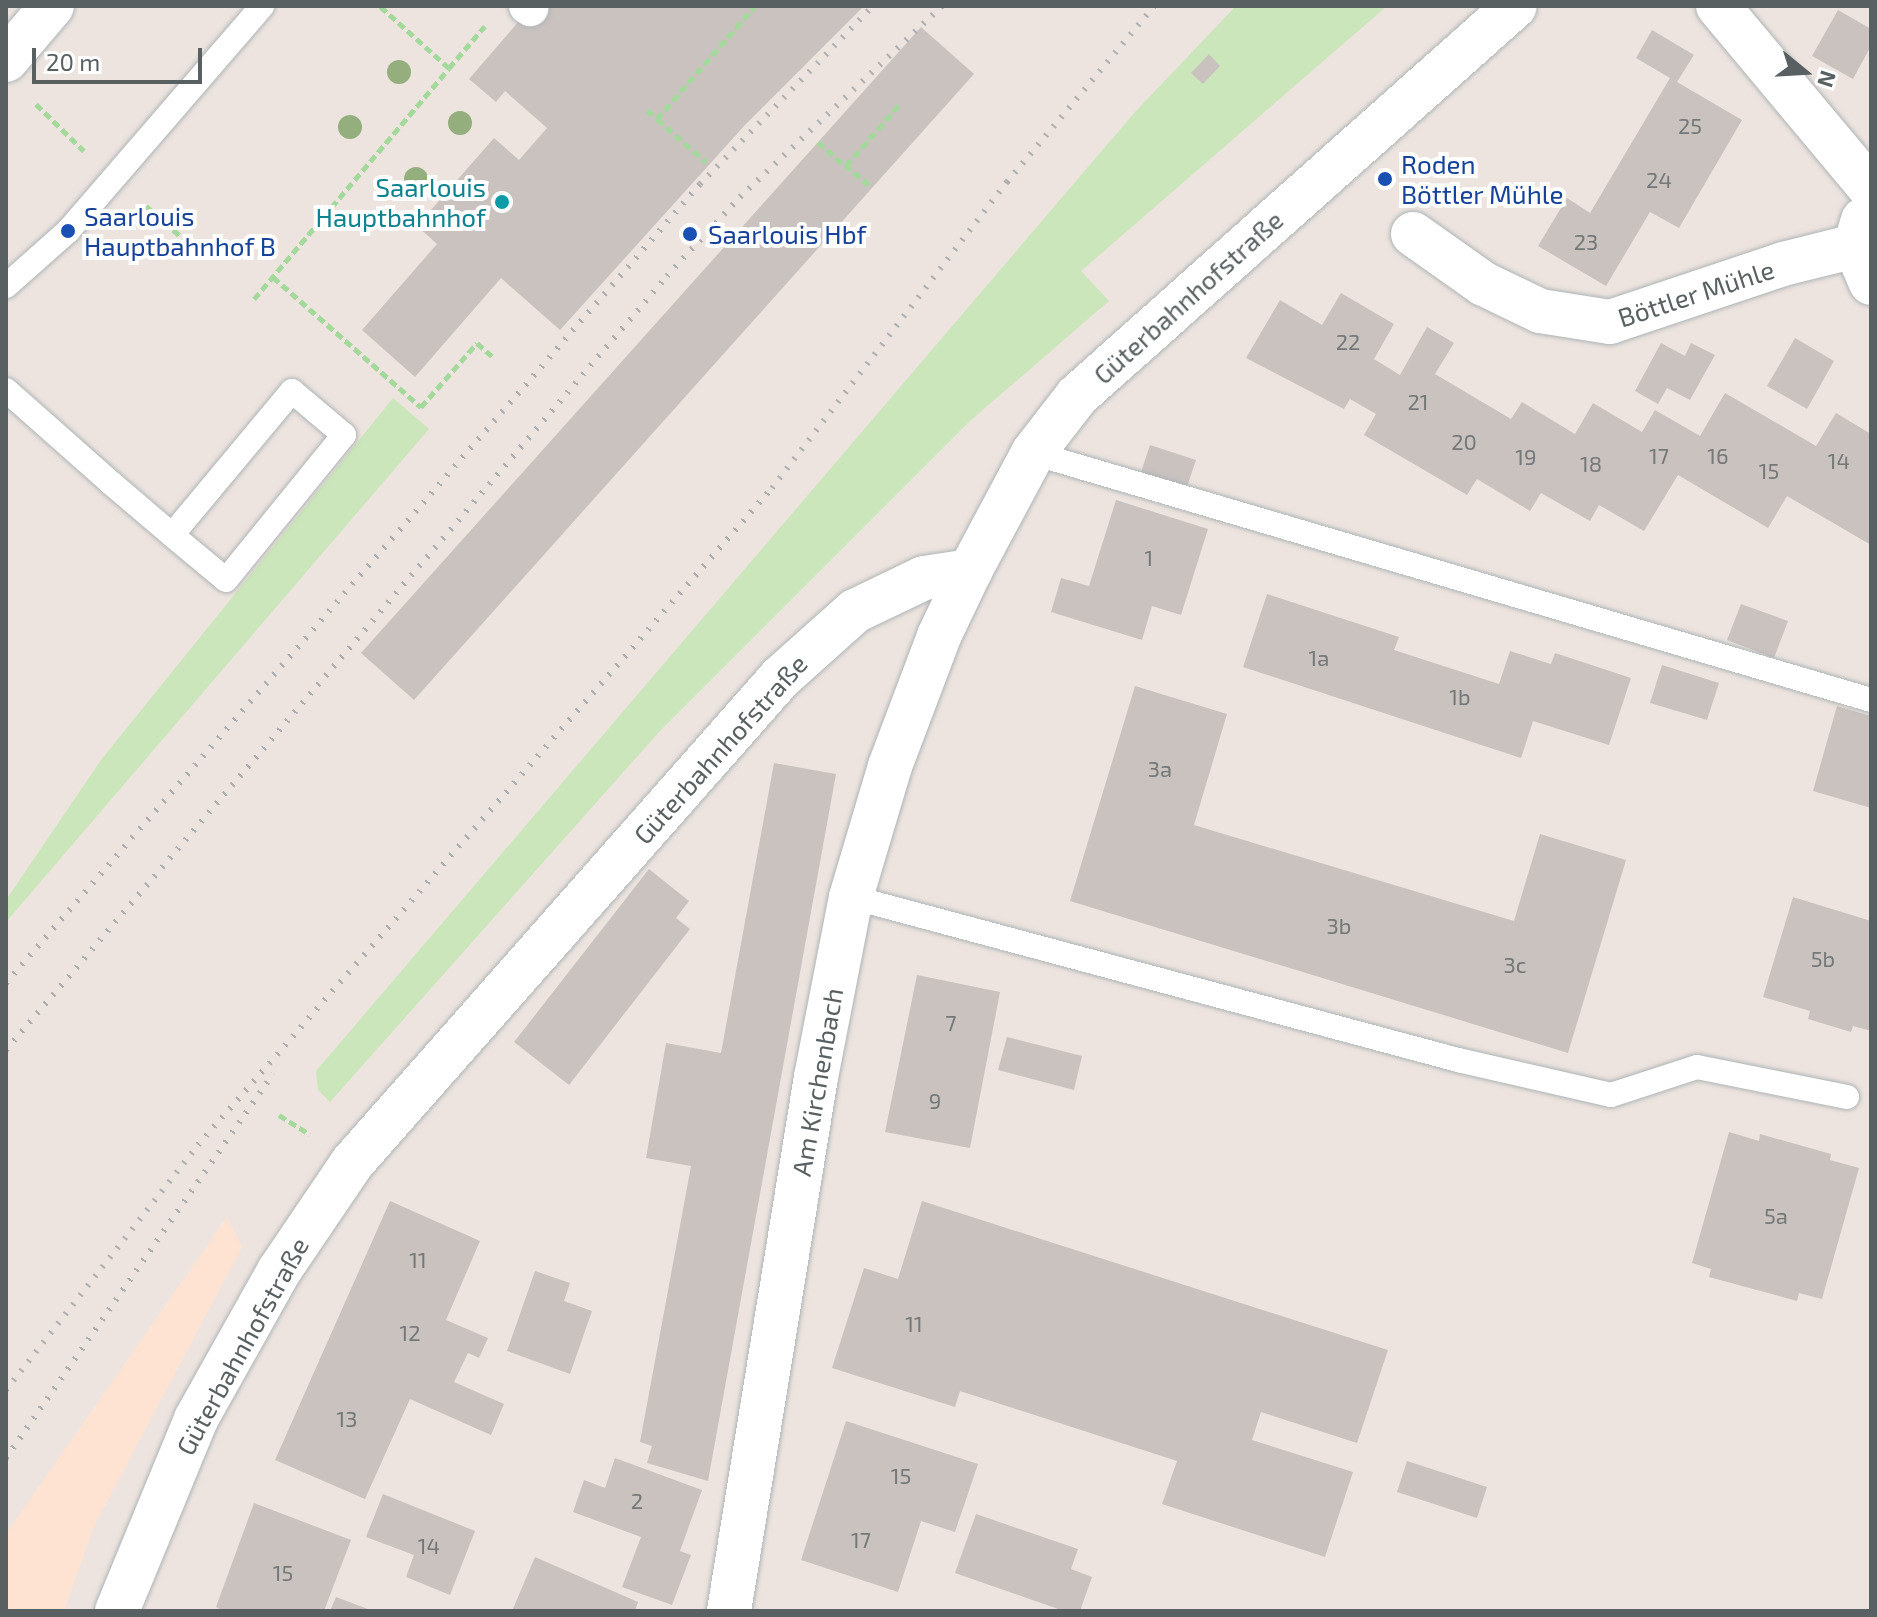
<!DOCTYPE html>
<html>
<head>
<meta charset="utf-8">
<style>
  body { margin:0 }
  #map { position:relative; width:1877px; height:1617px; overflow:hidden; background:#ede4df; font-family:"Exo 2",sans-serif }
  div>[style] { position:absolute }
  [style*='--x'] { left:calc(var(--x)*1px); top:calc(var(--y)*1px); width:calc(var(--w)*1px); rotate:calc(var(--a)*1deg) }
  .commercial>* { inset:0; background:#ffe3d2 }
  .green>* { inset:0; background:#cbe6ba }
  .building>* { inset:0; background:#c9c2bf }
  .path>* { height:5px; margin-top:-2.5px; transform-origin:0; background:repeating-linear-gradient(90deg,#a4d99c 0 8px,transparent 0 12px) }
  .roads { filter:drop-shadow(0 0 2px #aeb4b6) drop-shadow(0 0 2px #aeb4b6) }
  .service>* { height:24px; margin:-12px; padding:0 12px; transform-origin:12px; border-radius:12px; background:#fff }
  .pedestrian>* { height:36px; margin:-18px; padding:0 18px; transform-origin:18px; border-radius:18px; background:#fff }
  .minor>* { height:44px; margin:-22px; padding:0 22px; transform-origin:22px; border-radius:22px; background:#fff }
  .rail>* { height:6px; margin-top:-3px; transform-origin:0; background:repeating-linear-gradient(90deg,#adaeaf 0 2px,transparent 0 12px) }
  .trees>* { width:24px; height:24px; margin:-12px; border-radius:50%; background:#94ae7e }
  .dots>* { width:22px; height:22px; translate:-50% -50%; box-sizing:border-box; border:4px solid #fff; border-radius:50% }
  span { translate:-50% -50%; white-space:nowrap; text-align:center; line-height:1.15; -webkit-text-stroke:8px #fff; paint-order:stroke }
  .number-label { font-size:22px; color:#747879 }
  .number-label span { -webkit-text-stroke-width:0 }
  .transit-label { font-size:26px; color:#164399 }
  .left { translate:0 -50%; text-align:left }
  .culture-label { font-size:26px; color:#0d838f }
  .right { translate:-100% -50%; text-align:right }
  .street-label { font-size:26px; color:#586062 }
  .frame { position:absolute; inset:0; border:8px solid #586062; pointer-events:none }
  .north { position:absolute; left:1765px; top:32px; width:80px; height:80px; -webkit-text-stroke:6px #fff; paint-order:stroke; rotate:108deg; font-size:22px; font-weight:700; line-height:32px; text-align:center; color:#586062 }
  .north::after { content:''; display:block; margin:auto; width:28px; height:36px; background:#586062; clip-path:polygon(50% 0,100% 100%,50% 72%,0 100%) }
  .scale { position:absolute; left:32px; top:48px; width:170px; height:36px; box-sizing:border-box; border:4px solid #586062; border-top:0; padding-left:10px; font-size:24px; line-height:28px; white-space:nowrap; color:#586062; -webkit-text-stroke:6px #fff; paint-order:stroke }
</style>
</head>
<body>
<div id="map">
  <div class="commercial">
    <i style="clip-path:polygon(227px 1217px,242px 1247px,94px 1526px,64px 1611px,6px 1611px,6px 1534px)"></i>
  </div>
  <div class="green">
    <i style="clip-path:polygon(1236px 6px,1387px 6px,1081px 271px,1109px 301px,971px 420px,659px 732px,330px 1102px,318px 1090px,316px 1071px,1135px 112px)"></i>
    <i style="clip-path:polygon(393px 398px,429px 429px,6px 922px,6px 900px,101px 760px)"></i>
  </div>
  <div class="building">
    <i style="clip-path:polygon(532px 6px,864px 6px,745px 125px,560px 330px,501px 278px,415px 377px,362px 330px,437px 244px,417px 226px,494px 138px,519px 160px,547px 128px,505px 91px,496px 102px,469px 79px)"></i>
    <i style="clip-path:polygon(1838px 10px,1871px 29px,1871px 46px,1853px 79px,1812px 56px)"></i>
    <i style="clip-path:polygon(921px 27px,974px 74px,414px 700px,361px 653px)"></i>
    <i style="clip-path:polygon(1652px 30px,1694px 55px,1677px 82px,1742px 120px,1679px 228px,1650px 212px,1606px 286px,1538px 246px,1567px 198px,1590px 213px,1670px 78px,1636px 58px)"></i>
    <i style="clip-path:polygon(1209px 54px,1220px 66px,1203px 84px,1191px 73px)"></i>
    <i style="clip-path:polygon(1341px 293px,1394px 324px,1374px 359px,1400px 375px,1427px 327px,1454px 343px,1435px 374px,1511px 419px,1522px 402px,1575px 434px,1593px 403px,1642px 432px,1655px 410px,1700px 436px,1725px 393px,1816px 446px,1836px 413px,1871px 434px,1871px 545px,1787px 496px,1768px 528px,1678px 475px,1644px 531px,1599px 505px,1590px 521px,1541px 493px,1530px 511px,1477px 479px,1467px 495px,1364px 435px,1376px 414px,1350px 399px,1344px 409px,1246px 358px,1280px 300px,1322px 325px)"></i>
    <i style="clip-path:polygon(1795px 338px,1834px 361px,1807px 409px,1767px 386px)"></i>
    <i style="clip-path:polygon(1661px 343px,1685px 356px,1691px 343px,1715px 355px,1690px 400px,1667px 388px,1658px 404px,1635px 391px)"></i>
    <i style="clip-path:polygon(1150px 445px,1196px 460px,1186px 490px,1140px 475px)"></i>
    <i style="clip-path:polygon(1116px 500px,1208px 529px,1181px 615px,1152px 606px,1142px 640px,1051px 612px,1061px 578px,1089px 586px)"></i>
    <i style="clip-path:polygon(1267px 594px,1399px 637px,1394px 650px,1499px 684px,1510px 651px,1551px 664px,1555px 653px,1631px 678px,1609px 745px,1533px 721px,1521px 758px,1243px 667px)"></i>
    <i style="clip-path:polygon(1741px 604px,1788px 621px,1774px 658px,1727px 640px)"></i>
    <i style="clip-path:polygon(1662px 665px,1719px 683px,1707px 720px,1650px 703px)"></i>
    <i style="clip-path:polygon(1135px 686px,1227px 714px,1194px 825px,1514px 921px,1540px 834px,1626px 860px,1568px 1053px,1070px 901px)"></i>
    <i style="clip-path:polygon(1837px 706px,1871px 716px,1871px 808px,1813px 791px)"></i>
    <i style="clip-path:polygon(774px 763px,836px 774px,708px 1481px,647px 1463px,652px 1446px,640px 1442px,691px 1166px,646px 1158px,666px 1043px,721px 1053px)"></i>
    <i style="clip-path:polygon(649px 869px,689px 901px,676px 918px,690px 929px,569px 1085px,514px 1042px)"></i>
    <i style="clip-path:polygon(1793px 897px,1871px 921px,1871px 1031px,1853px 1026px,1851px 1032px,1808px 1019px,1810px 1011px,1763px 997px)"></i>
    <i style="clip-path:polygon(917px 975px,1000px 992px,970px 1148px,885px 1132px)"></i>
    <i style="clip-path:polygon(1007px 1037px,1082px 1056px,1074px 1090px,998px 1070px)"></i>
    <i style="clip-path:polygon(1729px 1132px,1759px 1141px,1760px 1134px,1831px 1154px,1830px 1160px,1859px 1168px,1822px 1299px,1799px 1293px,1797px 1301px,1709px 1277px,1711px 1269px,1692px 1263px)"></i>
    <i style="clip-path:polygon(390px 1201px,480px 1241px,446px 1320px,488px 1338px,479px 1358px,468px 1353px,454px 1382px,504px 1404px,491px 1435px,410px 1399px,365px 1499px,275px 1460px)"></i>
    <i style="clip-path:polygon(922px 1201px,1388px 1350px,1357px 1443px,1261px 1412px,1252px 1440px,1353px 1472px,1325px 1557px,1162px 1504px,1177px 1461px,960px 1391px,955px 1407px,832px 1368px,864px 1268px,898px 1279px)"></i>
    <i style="clip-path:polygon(535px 1271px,570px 1283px,564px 1301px,592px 1311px,570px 1374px,507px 1351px)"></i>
    <i style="clip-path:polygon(846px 1421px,978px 1464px,955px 1532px,921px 1521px,898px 1592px,801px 1560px)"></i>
    <i style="clip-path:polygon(615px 1458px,702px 1490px,680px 1551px,691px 1555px,672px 1605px,622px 1587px,641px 1537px,573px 1512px,584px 1480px,605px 1488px)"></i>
    <i style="clip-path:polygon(1407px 1461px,1487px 1487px,1477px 1518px,1397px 1492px)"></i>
    <i style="clip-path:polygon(383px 1494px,475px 1531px,450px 1595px,406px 1577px,414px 1555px,366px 1537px)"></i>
    <i style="clip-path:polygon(254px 1503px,351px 1540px,324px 1611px,223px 1611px,216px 1607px)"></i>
    <i style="clip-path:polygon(976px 1514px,1078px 1549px,1071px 1569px,1092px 1577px,1080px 1611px,1064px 1611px,955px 1573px)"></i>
    <i style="clip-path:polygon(535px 1557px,638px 1602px,635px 1611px,512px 1611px)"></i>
    <i style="clip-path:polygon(336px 1597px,373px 1611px,330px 1611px)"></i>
  </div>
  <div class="path">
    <i style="--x:449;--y:68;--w:55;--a:-49.4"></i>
    <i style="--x:36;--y:104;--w:67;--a:44.4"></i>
    <i style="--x:647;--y:110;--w:13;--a:42"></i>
    <i style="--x:657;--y:119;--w:150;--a:-49.1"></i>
    <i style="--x:657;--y:119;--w:65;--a:41.3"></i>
    <i style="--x:818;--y:142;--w:37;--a:41"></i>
    <i style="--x:869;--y:185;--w:30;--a:-140"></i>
    <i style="--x:846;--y:166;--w:81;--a:-49"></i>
    <i style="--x:146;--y:206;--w:74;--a:41.2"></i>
    <i style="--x:273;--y:277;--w:197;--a:41.3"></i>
    <i style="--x:421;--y:407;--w:85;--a:-48.8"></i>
    <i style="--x:477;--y:343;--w:21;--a:41"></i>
    <i style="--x:254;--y:299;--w:302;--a:-49.8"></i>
    <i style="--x:449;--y:68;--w:93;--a:-138.1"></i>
    <i style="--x:279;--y:1115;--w:36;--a:32"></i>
  </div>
  <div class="roads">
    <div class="service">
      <i style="--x:6;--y:286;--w:83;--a:-41.6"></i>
      <i style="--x:68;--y:231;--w:297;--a:-49.2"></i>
      <i style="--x:6;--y:390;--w:140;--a:41.5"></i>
      <i style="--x:111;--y:483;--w:80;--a:40.4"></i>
      <i style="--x:172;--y:535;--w:70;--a:39.8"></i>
      <i style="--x:226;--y:580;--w:187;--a:-50.9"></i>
      <i style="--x:344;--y:435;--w:68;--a:-139.8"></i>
      <i style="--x:292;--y:391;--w:187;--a:129.8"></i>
      <i style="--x:1033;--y:453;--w:874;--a:16.42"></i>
      <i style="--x:851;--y:897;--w:629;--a:15.03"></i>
      <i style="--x:1458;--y:1060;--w:157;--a:12.9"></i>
      <i style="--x:1611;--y:1095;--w:90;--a:-18"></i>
      <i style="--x:1697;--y:1067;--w:153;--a:11.3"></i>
    </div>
    <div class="pedestrian">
      <i style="--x:527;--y:6;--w:4;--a:34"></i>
    </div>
    <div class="minor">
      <i style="--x:1718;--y:6;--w:239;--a:50.1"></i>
      <i style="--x:6;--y:60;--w:71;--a:-49.6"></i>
      <i style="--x:1863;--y:220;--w:27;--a:107"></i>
      <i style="--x:1855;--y:246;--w:40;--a:66.6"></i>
      <i style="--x:1413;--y:234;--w:87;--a:35.2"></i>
      <i style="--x:1484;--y:284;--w:62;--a:25.7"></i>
      <i style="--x:1540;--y:311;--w:71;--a:8.9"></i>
      <i style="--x:1610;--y:322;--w:182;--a:-18.5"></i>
      <i style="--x:1783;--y:264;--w:74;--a:-14"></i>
      <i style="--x:117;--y:1611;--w:208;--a:-67.6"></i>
      <i style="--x:196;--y:1419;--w:170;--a:-60.7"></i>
      <i style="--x:279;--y:1271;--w:130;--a:-55.9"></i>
      <i style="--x:352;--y:1163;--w:647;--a:-48.57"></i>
      <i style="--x:780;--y:678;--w:101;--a:-41.8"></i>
      <i style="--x:855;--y:611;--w:76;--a:-25.6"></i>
      <i style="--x:924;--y:578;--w:47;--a:-8.7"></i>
      <i style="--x:729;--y:1611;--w:541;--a:-80.75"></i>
      <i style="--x:816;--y:1077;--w:183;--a:-79"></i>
      <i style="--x:851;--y:897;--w:137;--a:-73.4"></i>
      <i style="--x:890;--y:766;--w:139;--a:-69.3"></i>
      <i style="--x:939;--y:636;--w:72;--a:-64.5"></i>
      <i style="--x:970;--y:571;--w:134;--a:-61.9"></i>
      <i style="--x:1033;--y:453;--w:72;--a:-52.3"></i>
      <i style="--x:1077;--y:396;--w:586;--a:-41.68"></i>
    </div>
  </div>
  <div class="rail">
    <i style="--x:6;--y:983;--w:1058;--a:-49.02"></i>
    <i style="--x:700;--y:184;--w:248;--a:-45.8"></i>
    <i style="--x:6;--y:1050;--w:1018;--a:-49.5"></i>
    <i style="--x:667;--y:276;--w:108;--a:-47.3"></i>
    <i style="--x:740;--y:197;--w:278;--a:-43.4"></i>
    <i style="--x:6;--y:1390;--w:311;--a:-51.9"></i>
    <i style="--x:198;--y:1145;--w:872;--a:-48.86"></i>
    <i style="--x:772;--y:488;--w:386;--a:-52.5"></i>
    <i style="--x:1007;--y:182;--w:229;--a:-50.1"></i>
    <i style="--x:6;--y:1458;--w:468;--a:-55.2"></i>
  </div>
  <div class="trees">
    <i style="left:399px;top:72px"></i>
    <i style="left:460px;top:123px"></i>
    <i style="left:350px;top:127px"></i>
    <i style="left:416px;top:179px"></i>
  </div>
  <div class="dots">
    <i style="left:1385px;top:179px;background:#1a4fb4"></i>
    <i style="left:502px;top:202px;background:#0f9aa8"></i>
    <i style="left:68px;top:231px;background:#1a4fb4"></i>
    <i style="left:690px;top:234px;background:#1a4fb4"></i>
  </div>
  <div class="number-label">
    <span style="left:1690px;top:126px">25</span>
    <span style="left:1659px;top:180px">24</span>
    <span style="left:1586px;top:242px">23</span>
    <span style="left:1348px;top:342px">22</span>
    <span style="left:1418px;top:402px">21</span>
    <span style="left:1464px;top:442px">20</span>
    <span style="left:1659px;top:456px">17</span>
    <span style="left:1718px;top:456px">16</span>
    <span style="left:1526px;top:457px">19</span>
    <span style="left:1839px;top:461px">14</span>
    <span style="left:1591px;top:464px">18</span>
    <span style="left:1769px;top:471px">15</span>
    <span style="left:1149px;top:558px">1</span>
    <span style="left:1319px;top:658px">1a</span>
    <span style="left:1460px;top:697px">1b</span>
    <span style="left:1160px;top:769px">3a</span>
    <span style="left:1339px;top:926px">3b</span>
    <span style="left:1823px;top:959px">5b</span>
    <span style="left:1515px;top:965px">3c</span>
    <span style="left:951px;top:1023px">7</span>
    <span style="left:935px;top:1101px">9</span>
    <span style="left:1776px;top:1216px">5a</span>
    <span style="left:418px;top:1260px">11</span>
    <span style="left:914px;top:1324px">11</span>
    <span style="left:410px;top:1333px">12</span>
    <span style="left:347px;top:1419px">13</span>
    <span style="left:901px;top:1476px">15</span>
    <span style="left:637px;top:1501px">2</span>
    <span style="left:861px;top:1540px">17</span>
    <span style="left:429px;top:1546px">14</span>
    <span style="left:283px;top:1573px">15</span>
  </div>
  <div class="transit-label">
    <span class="left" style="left:1401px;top:179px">Roden<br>Böttler Mühle</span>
    <span class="left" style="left:84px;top:231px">Saarlouis<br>Hauptbahnhof B</span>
    <span class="left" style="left:708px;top:234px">Saarlouis Hbf</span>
  </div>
  <div class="culture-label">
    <span class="right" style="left:486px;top:202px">Saarlouis<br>Hauptbahnhof</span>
  </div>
  <div class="street-label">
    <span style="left:1696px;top:293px;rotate:-18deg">Böttler Mühle</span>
    <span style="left:1188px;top:297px;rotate:-42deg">Güterbahnhofstraße</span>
    <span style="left:720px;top:749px;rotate:-48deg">Güterbahnhofstraße</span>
    <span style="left:817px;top:1082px;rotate:-80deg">Am Kirchenbach</span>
    <span style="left:242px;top:1346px;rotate:-61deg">Güterbahnhofstraße</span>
  </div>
  <div class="frame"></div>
  <div class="north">N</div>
  <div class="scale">20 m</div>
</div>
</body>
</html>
